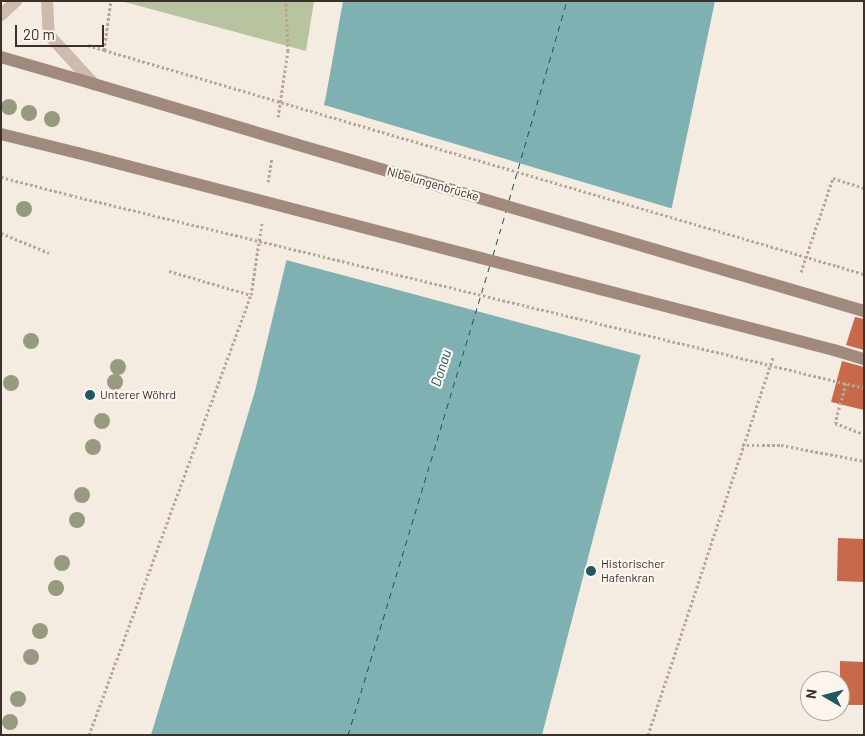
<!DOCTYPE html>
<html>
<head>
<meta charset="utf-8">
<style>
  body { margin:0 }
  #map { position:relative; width:865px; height:736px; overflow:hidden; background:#f4ebe1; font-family:Barlow,sans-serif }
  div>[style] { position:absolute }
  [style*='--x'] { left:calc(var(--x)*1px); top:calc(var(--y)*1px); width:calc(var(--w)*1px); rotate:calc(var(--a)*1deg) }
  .green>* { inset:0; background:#b8c4a0 }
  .water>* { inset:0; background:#7fb0b2 }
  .pier>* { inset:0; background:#f4ebe1 }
  .ferry>* { height:1px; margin-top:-0.5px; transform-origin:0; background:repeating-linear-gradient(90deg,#1f5a5e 0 6px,transparent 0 11px) }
  .building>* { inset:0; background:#c8694b }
  .path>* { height:3px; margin-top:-1.5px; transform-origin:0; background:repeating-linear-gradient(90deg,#b9a596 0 2.5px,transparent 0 5px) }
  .tertiary>* { height:12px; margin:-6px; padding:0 6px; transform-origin:6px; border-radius:6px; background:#cdbbac }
  .secondary>* { height:12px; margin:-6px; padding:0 6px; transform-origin:6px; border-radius:6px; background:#a18a7d }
  .path-bridge>* { height:3px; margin-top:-1.5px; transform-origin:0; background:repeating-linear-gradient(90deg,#b9a596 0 2.5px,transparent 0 5px) }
  .secondary-bridge>* { height:12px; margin:-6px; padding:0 6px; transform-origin:6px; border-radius:6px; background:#a18a7d }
  .trees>* { width:16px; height:16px; margin:-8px; border-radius:50%; background:#969b7f }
  .dots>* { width:14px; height:14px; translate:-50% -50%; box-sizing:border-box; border:2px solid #fbf5ee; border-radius:50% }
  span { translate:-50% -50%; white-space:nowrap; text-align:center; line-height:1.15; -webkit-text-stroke:4.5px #fbf5ee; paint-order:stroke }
  .street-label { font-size:12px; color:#3b302b }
  .poi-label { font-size:12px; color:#3b302b }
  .left { translate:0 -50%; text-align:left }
  .water-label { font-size:14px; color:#1f5a5e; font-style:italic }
  .frame { position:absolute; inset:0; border:2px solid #3b302b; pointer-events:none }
  .north { position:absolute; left:800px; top:671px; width:50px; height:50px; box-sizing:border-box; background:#fbf5ee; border:1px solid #aea6a0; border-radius:50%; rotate:278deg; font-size:14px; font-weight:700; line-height:20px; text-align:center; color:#3b302b }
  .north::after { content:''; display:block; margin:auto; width:18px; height:22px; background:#1f5a5e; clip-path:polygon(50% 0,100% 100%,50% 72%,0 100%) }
  .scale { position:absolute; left:15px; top:25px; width:89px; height:22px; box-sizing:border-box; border:2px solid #3b302b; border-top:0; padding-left:6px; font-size:15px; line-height:18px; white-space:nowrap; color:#3b302b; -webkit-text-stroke:4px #fbf5ee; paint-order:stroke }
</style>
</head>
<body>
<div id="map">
  <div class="green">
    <i style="clip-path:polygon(121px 1px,314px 1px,306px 51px)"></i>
  </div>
  <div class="water">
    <i style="clip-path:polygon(343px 1px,715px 1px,642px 350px,542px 735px,151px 735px,255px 391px,326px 96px)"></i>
  </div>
  <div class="pier">
    <i style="clip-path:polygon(321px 104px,677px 210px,644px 356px,286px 260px)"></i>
  </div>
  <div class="ferry">
    <i style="--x:509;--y:200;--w:207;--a:-73.8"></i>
    <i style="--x:493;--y:255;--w:46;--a:-73.5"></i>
    <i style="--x:348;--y:735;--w:490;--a:-73.2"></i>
  </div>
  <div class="building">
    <i style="clip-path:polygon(855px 317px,864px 319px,864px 350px,846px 345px)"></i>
    <i style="clip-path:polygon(842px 361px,864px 367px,864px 410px,831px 402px)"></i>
    <i style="clip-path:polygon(838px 538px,864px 539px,864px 582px,837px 581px)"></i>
    <i style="clip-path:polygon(840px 661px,864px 662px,864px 705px,840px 705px)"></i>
  </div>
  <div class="path">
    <i style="--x:88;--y:45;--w:17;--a:17"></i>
    <i style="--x:104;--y:50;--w:49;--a:-81.9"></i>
    <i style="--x:278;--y:117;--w:67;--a:-81.4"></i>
    <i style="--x:288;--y:51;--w:50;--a:-92.3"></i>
    <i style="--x:1;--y:177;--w:71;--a:14.6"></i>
    <i style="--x:268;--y:182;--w:24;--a:-81"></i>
    <i style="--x:1;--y:233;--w:52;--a:22.6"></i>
    <i style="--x:837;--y:266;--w:28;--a:17"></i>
    <i style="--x:169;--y:271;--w:85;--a:16.3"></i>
    <i style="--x:801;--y:272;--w:99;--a:-71.2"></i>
    <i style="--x:833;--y:178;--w:33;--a:18"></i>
    <i style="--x:846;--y:383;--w:41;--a:105.4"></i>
    <i style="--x:835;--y:423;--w:31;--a:21"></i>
    <i style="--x:742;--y:445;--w:39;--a:0"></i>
    <i style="--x:781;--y:445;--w:85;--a:10.9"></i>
    <i style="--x:89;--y:735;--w:469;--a:-69.8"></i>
    <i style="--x:251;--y:295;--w:73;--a:-81.3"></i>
    <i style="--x:648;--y:735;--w:399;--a:-71.7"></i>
  </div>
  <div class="tertiary">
    <i style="--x:47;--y:1;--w:34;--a:87"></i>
    <i style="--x:49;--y:35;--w:67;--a:47.4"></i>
    <i style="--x:1;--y:15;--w:21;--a:-43"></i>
  </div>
  <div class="secondary">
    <i style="--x:1;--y:57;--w:97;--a:16.2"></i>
    <i style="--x:1;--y:134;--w:79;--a:13.9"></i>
    <i style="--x:295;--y:144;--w:65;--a:16.2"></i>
    <i style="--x:834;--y:350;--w:31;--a:17"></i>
  </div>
  <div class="path-bridge">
    <i style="--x:104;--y:50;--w:764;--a:16.42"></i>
    <i style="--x:70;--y:195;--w:817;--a:13.66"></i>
  </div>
  <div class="secondary-bridge">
    <i style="--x:94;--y:84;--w:210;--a:16.6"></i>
    <i style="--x:78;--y:153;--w:781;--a:14.61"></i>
    <i style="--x:357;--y:162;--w:528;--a:16.38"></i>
  </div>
  <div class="trees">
    <i style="left:9px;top:107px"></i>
    <i style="left:29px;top:113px"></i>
    <i style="left:52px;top:119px"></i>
    <i style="left:24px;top:209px"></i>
    <i style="left:31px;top:341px"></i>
    <i style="left:118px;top:367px"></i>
    <i style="left:115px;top:382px"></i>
    <i style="left:11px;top:383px"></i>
    <i style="left:102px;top:421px"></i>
    <i style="left:93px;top:447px"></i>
    <i style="left:82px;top:495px"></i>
    <i style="left:77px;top:520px"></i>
    <i style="left:62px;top:563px"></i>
    <i style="left:56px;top:588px"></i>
    <i style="left:40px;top:631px"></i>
    <i style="left:31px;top:657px"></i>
    <i style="left:18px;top:699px"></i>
    <i style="left:10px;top:722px"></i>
  </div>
  <div class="dots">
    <i style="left:90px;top:395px;background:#1f5a5e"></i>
    <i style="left:591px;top:571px;background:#1f5a5e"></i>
  </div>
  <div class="street-label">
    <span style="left:433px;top:184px;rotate:16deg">Nibelungenbrücke</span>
  </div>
  <div class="poi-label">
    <span class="left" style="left:100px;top:395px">Unterer Wöhrd</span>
    <span class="left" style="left:601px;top:571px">Historischer<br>Hafenkran</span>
  </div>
  <div class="water-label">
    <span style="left:441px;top:368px;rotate:-72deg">Donau</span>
  </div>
  <div class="frame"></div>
  <div class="north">N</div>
  <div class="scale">20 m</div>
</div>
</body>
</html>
